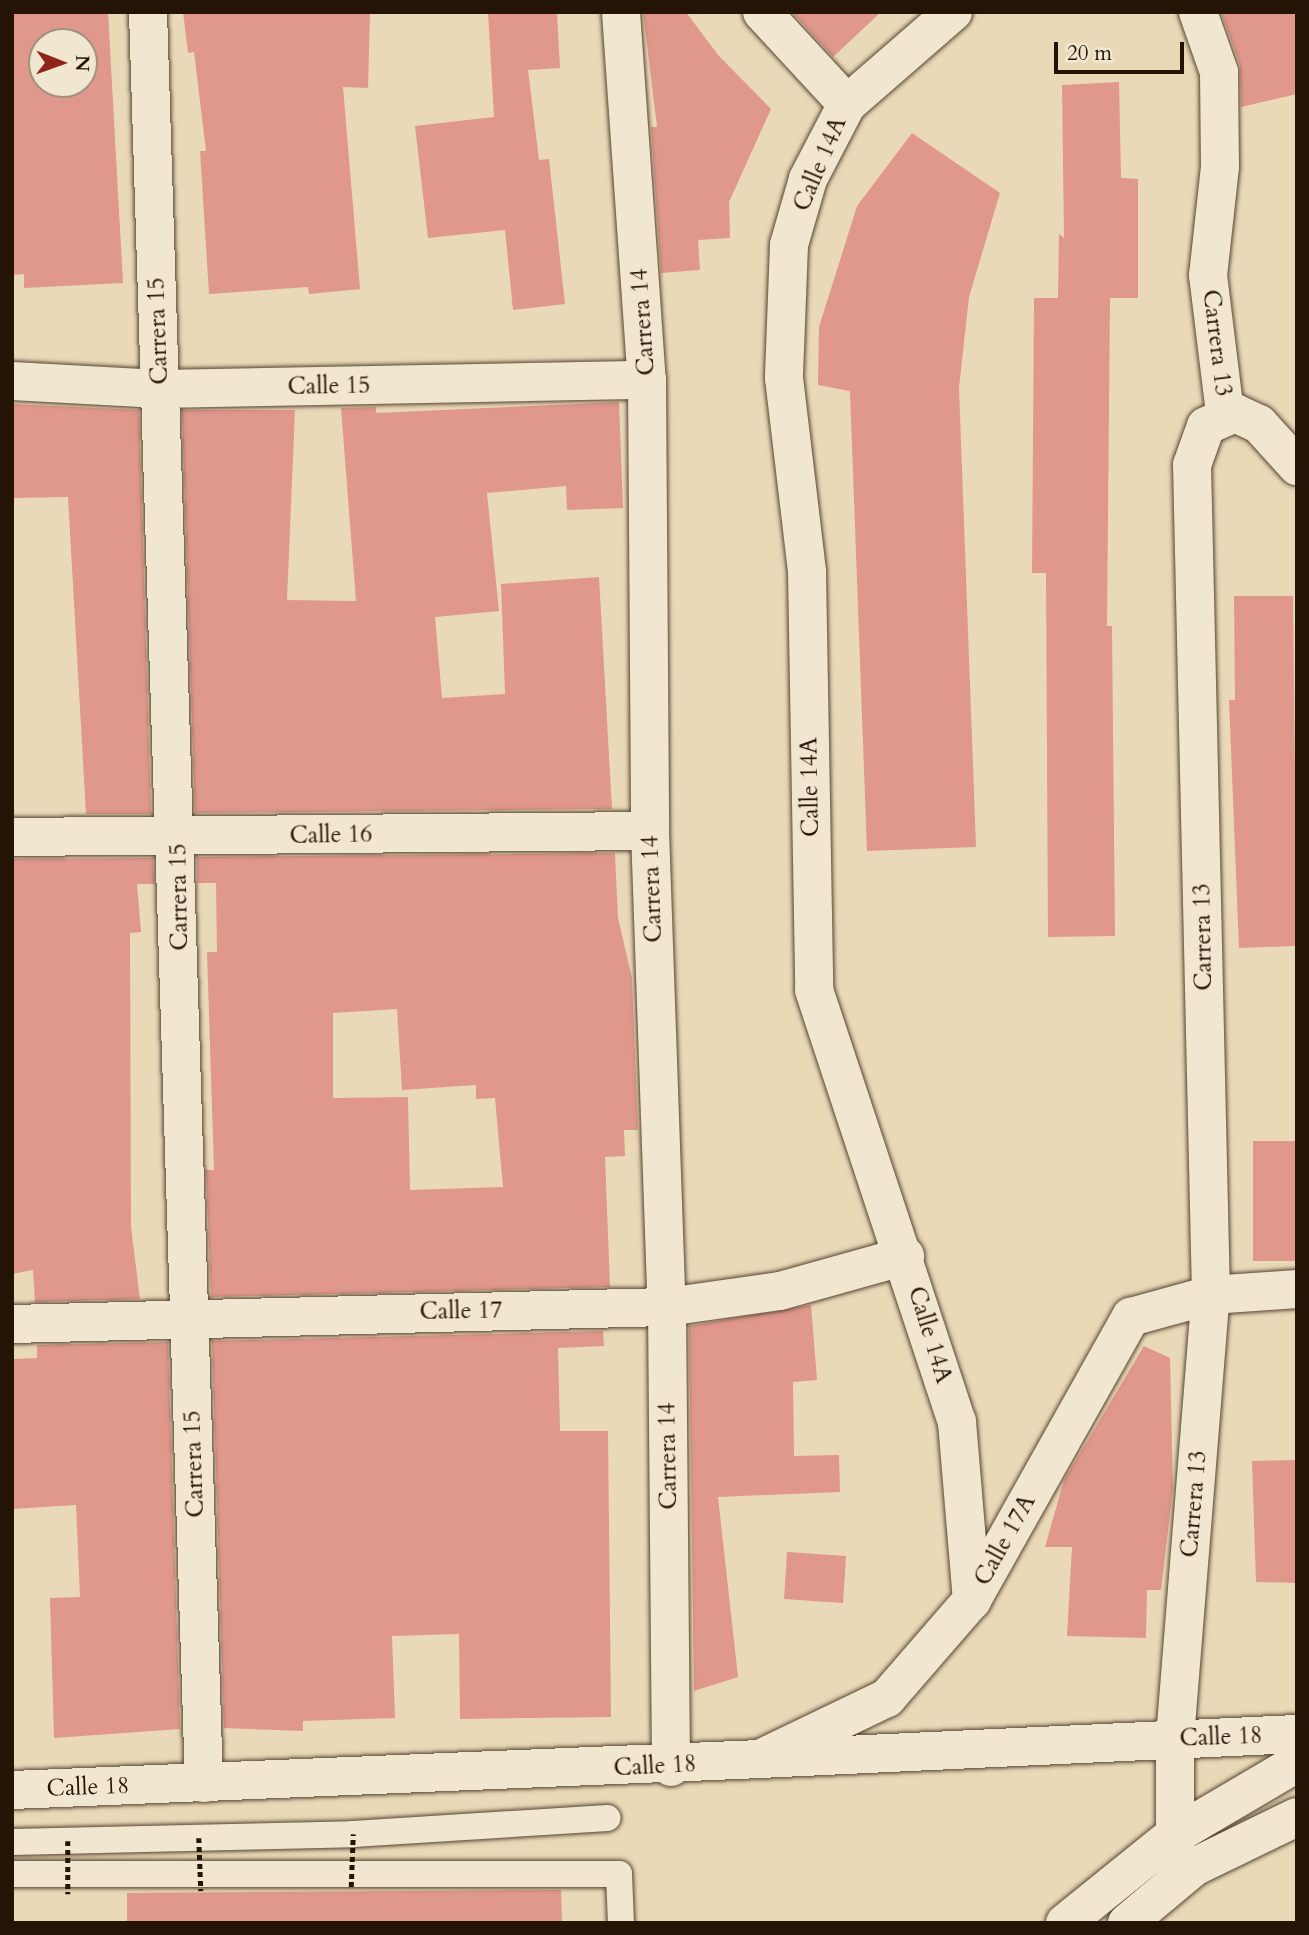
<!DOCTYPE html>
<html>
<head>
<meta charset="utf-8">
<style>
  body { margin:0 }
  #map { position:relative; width:1309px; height:1935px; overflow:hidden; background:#ead9b7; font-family:Cardo,serif }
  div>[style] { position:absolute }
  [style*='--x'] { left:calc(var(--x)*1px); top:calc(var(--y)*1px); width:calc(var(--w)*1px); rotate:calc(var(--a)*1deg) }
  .building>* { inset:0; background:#e0978c }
  .roads { filter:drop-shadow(0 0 2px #564532) drop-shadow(0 0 2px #564532) }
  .service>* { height:26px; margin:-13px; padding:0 13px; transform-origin:13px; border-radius:13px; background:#f1e6d0 }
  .minor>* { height:38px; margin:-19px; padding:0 19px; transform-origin:19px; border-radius:19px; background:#f1e6d0 }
  .tertiary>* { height:38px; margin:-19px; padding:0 19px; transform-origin:19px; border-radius:19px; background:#f1e6d0 }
  .secondary>* { height:38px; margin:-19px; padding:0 19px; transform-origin:19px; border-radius:19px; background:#f1e6d0 }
  .path-bridge>* { height:4.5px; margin-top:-2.25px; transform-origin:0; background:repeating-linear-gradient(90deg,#241405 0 5px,transparent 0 8.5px) }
  span { translate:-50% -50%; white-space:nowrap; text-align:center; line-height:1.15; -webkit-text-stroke:5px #f1e6d0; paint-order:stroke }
  .street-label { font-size:24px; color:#241405 }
  .frame { position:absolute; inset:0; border:14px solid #241405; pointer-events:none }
  .north { position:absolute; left:28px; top:28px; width:70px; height:70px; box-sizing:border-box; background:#f1e6d0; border:2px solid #9f927f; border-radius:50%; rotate:91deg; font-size:19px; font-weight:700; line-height:28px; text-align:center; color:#241405 }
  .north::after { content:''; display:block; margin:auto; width:24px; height:32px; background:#8f2418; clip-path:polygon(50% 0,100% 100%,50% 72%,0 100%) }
  .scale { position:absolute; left:1054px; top:42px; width:130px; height:32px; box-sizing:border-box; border:4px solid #241405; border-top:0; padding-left:9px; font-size:21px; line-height:24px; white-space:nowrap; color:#241405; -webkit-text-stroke:5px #f1e6d0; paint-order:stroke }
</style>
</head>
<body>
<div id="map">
  <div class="building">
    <i style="clip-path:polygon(evenodd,12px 12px,108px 12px,123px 283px,24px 288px,24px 274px,12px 275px,12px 12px,42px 42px,84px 42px,84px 84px,42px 84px,42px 42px)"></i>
    <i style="clip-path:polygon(183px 12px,370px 12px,368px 88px,343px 87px,360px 289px,309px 294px,308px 287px,209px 294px,200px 151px,206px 151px,194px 52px,188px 53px)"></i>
    <i style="clip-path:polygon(488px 12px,557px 12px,560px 68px,528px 70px,539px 160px,549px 159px,565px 304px,513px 310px,505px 230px,428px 238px,415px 126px,494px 117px)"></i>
    <i style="clip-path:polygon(643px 12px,686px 12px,718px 55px,771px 109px,729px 202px,730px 238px,698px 240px,700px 270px,661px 273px,651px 127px,657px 127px)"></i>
    <i style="clip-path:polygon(792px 12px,881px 12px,833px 57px)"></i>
    <i style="clip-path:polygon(1221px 12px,1297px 12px,1297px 94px,1241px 107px,1240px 65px)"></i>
    <i style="clip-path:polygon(1119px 82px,1121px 178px,1138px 179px,1138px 298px,1110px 298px,1107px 626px,1112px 626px,1115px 936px,1048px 937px,1046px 573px,1032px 573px,1034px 298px,1058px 298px,1059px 234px,1064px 238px,1062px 85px)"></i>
    <i style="clip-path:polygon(912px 133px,1000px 193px,969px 297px,959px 388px,976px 847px,867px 851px,850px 391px,818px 385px,819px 327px,857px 206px)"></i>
    <i style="clip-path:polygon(619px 402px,623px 508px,567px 510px,566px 486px,487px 493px,499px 611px,435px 617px,442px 698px,505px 694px,501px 584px,599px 577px,612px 809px,195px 813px,182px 410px,295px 410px,287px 600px,356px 601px,341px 408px,376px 407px,376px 413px)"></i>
    <i style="clip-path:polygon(12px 404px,139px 410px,151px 814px,86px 814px,68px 497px,12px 498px)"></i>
    <i style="clip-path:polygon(1234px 596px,1293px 596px,1297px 946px,1239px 948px,1229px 700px,1235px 700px)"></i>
    <i style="clip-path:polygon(evenodd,615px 853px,618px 918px,632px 978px,638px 1130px,624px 1130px,625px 1156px,605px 1157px,610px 1287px,211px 1297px,206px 1170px,214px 1170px,207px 952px,217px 952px,216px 883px,197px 883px,197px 857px,615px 853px,397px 1009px,402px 1090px,476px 1085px,476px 1099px,495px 1098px,503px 1187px,410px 1190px,408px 1097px,333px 1098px,333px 1013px,397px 1009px)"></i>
    <i style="clip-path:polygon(153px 858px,154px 884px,137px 884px,141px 932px,130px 933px,131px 1227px,140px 1299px,35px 1302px,33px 1270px,12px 1274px,12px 859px)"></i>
    <i style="clip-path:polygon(1253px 1141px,1297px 1141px,1297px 1261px,1253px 1261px)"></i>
    <i style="clip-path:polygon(811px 1305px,817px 1380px,793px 1382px,794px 1456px,839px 1455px,840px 1492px,718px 1497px,738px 1677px,694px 1691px,689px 1326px)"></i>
    <i style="clip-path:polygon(603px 1331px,604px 1346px,558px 1348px,560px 1431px,608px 1431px,611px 1717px,460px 1719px,459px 1634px,392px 1636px,395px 1718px,303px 1721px,303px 1731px,224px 1728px,212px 1341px)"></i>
    <i style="clip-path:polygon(168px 1342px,180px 1729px,54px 1738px,50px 1598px,80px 1597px,76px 1505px,12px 1509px,13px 1359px,37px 1358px,37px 1345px)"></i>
    <i style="clip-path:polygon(1144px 1346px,1170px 1358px,1173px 1488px,1161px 1590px,1147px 1590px,1146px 1638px,1067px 1636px,1072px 1547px,1045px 1547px,1064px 1480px)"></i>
    <i style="clip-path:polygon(1297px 1460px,1297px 1583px,1256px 1582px,1252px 1461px)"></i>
    <i style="clip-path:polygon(787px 1552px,846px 1556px,843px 1603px,784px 1599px)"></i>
    <i style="clip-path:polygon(561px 1890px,562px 1923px,127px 1923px,127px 1893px)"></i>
  </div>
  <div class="roads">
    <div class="service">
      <i style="--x:12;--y:1842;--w:341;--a:-1.3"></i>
      <i style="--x:353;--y:1834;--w:255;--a:-3.6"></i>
      <i style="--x:12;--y:1874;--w:607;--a:0"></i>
      <i style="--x:619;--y:1874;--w:49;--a:87.7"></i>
    </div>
    <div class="minor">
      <i style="--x:148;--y:12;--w:1772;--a:88.19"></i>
      <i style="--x:621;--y:12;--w:369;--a:86"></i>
      <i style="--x:647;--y:380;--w:451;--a:89.6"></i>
      <i style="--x:650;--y:831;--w:476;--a:88"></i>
      <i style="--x:667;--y:1307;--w:460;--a:89.5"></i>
      <i style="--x:762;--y:12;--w:125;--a:47.3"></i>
      <i style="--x:953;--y:12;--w:140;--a:139"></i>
      <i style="--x:847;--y:104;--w:85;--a:117.5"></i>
      <i style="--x:808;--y:179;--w:69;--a:106.1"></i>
      <i style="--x:789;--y:245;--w:133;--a:92.2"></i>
      <i style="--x:784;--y:378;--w:195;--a:83.2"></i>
      <i style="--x:807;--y:572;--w:418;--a:89"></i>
      <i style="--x:814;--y:990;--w:455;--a:71.7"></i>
      <i style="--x:957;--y:1422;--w:179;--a:85.2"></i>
      <i style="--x:1198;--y:12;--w:64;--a:70.7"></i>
      <i style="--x:1219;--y:72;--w:95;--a:89.4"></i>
      <i style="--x:1220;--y:167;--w:109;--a:96.3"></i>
      <i style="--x:1208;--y:275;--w:139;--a:83"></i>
      <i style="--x:12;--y:381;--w:148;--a:3.1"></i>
      <i style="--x:160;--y:389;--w:487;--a:-1.1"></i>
      <i style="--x:12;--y:837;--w:638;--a:-0.54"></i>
      <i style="--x:12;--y:1324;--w:655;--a:-1.49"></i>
      <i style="--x:667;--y:1307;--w:114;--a:-8.1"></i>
      <i style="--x:780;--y:1291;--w:130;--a:-15.6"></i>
      <i style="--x:760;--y:1759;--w:538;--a:-2.67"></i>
      <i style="--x:1175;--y:1867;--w:129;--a:-90"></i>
      <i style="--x:1175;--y:1738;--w:444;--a:-85.4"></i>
      <i style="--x:1211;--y:1295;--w:86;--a:-4"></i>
    </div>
    <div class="tertiary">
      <i style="--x:12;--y:1790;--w:749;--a:-2.37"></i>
      <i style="--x:760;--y:1759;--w:141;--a:-25.7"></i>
      <i style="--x:887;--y:1698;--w:130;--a:-49.1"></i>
      <i style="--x:972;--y:1600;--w:325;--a:-60.7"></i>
      <i style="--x:1131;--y:1317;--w:83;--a:-15.4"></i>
      <i style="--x:1211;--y:1295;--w:830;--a:-91.31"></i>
      <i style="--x:1192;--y:465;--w:41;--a:-70.3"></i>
      <i style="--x:1206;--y:426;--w:32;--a:-24"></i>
      <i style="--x:1235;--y:413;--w:26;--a:25"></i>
      <i style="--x:1259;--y:424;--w:57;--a:47.9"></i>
    </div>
    <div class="secondary">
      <i style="--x:1065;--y:1923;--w:139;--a:-38.9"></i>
      <i style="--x:1173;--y:1836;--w:144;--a:-30.5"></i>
      <i style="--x:1127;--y:1923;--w:87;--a:-39.9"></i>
      <i style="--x:1194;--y:1867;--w:114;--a:-25.9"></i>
    </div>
  </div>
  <div class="path-bridge">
    <i style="--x:199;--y:1838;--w:53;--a:87.8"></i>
    <i style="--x:68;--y:1841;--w:53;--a:90"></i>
    <i style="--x:351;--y:1887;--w:53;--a:-87.8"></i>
  </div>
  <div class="street-label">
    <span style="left:820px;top:164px;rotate:-67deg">Calle 14A</span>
    <span style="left:643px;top:322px;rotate:-94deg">Carrera 14</span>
    <span style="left:158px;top:331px;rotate:-92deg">Carrera 15</span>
    <span style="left:1217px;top:343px;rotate:83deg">Carrera 13</span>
    <span style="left:329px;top:386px;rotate:-1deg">Calle 15</span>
    <span style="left:810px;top:787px;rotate:-91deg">Calle 14A</span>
    <span style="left:331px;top:835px;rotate:-1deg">Calle 16</span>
    <span style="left:652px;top:889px;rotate:-92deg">Carrera 14</span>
    <span style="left:179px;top:897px;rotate:-91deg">Carrera 15</span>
    <span style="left:1203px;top:937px;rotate:-91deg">Carrera 13</span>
    <span style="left:461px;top:1311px;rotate:-1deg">Calle 17</span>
    <span style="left:930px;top:1335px;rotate:73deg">Calle 14A</span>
    <span style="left:668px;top:1456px;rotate:-91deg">Carrera 14</span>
    <span style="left:194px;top:1464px;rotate:-92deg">Carrera 15</span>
    <span style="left:1194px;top:1504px;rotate:-85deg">Carrera 13</span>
    <span style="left:1005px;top:1540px;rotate:-61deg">Calle 17A</span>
    <span style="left:1221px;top:1737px;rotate:-2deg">Calle 18</span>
    <span style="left:655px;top:1766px;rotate:-3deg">Calle 18</span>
    <span style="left:88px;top:1787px;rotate:-2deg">Calle 18</span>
  </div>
  <div class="frame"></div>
  <div class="north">N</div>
  <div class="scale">20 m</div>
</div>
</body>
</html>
